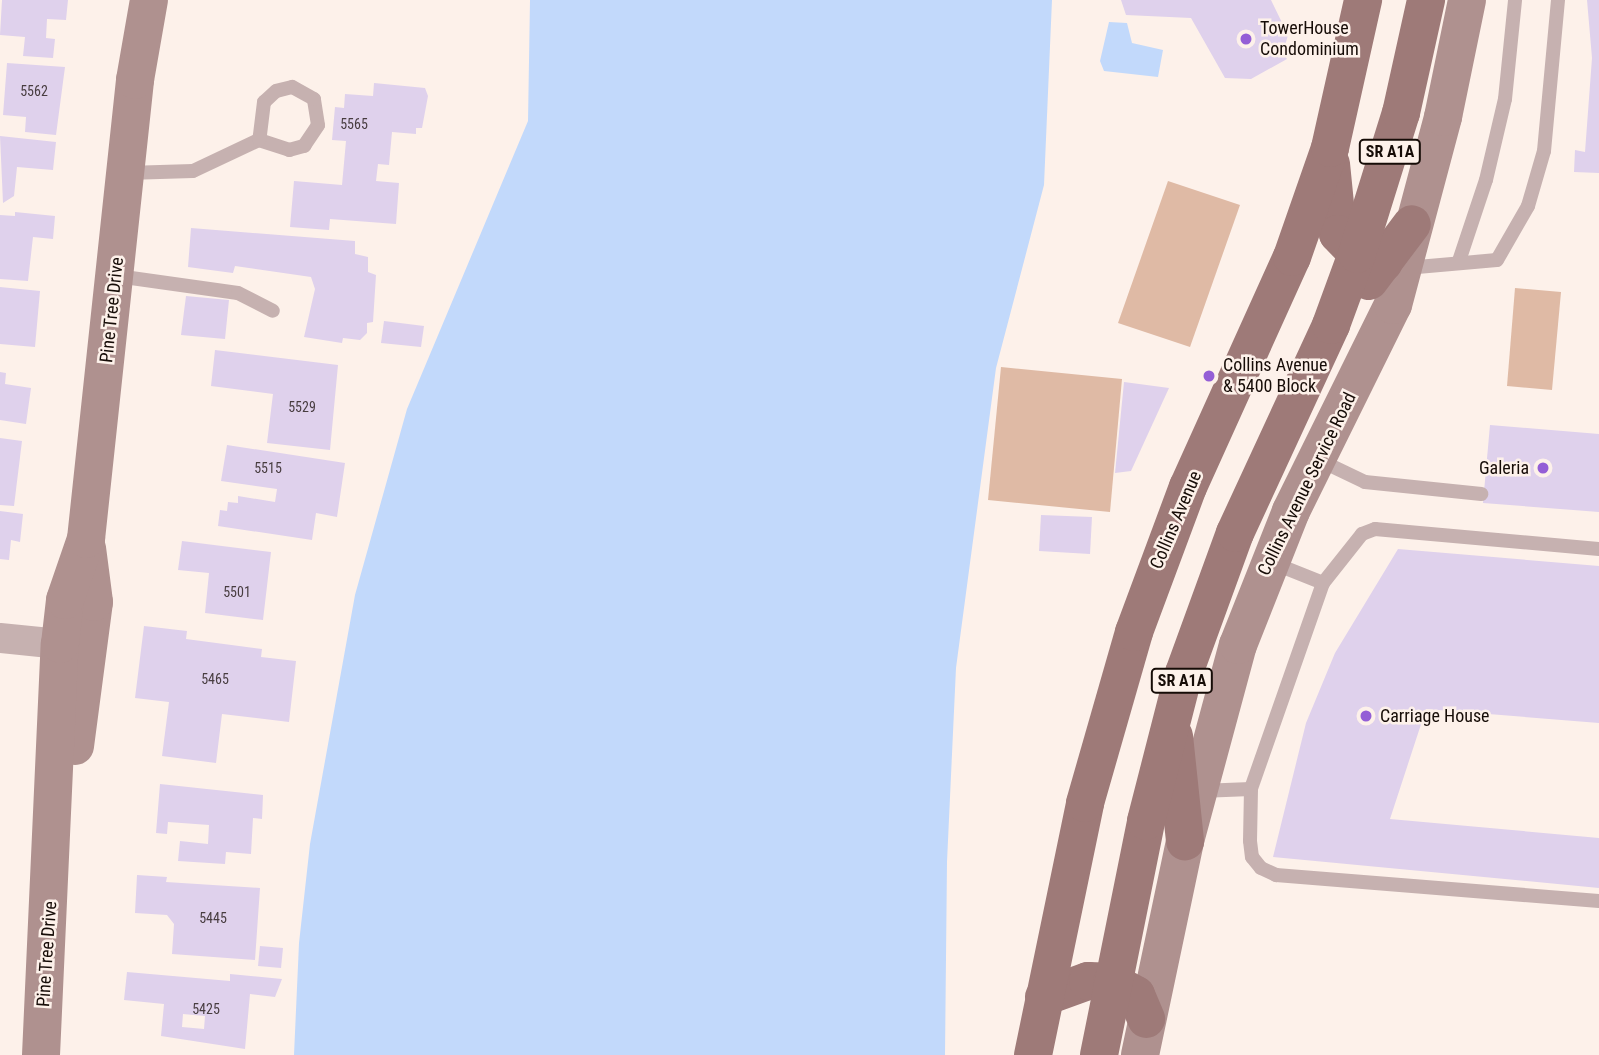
<!DOCTYPE html>
<html>
<head>
<meta charset="utf-8">
<style>
  body { margin:0 }
  #map { position:relative; width:1599px; height:1055px; overflow:hidden; background:#fdf1ea; font-family:"Roboto Condensed",sans-serif }
  div>[style] { position:absolute }
  [style*='--x'] { left:calc(var(--x)*1px); top:calc(var(--y)*1px); width:calc(var(--w)*1px); rotate:calc(var(--a)*1deg) }
  .green>* { inset:0; background:#dfbaa5 }
  .water>* { inset:0; background:#c2d9fb }
  .building>* { inset:0; background:#dfd1ec }
  .lane>* { height:14px; margin:-7px; padding:0 7px; transform-origin:7px; border-radius:7px; background:#c6b1b0 }
  .street>* { height:30px; margin:-15px; padding:0 15px; transform-origin:15px; border-radius:15px; background:#c6b1b0 }
  .secondary>* { height:38px; margin:-19px; padding:0 19px; transform-origin:19px; border-radius:19px; background:#af918f }
  .primary>* { height:38px; margin:-19px; padding:0 19px; transform-origin:19px; border-radius:19px; background:#9e7a78 }
  .dots>* { width:19px; height:19px; translate:-50% -50%; box-sizing:border-box; border:4px solid #fdf1ea; border-radius:50% }
  span { translate:-50% -50%; white-space:nowrap; text-align:center; line-height:1.15; -webkit-text-stroke:5px #fdf1ea; paint-order:stroke }
  .number-label { font-size:14px; color:#483d40 }
  .number-label span { -webkit-text-stroke-width:0 }
  .shield-label span { padding:2px 5px; background:#fdf1ea; border:2px solid; border-radius:5px; -webkit-text-stroke-width:0 }
  .shield-label { font-size:16px; color:#160c07; font-weight:700 }
  .poi-label { font-size:18px; color:#160c07 }
  .left { translate:0 -50%; text-align:left }
  .right { translate:-100% -50%; text-align:right }
  .street-label { font-size:18px; color:#160c07 }
</style>
</head>
<body>
<div id="map">
  <div class="green">
    <i style="clip-path:polygon(1168px 181px,1240px 205px,1190px 347px,1118px 323px)"></i>
    <i style="clip-path:polygon(1515px 288px,1561px 292px,1552px 390px,1507px 386px)"></i>
    <i style="clip-path:polygon(1001px 367px,1122px 379px,1110px 512px,988px 500px)"></i>
  </div>
  <div class="water">
    <i style="clip-path:polygon(530px 0,1052px 0,1044px 185px,996px 368px,956px 668px,947px 862px,945px 1055px,294px 1055px,299px 943px,310px 844px,355px 595px,407px 409px,528px 121px)"></i>
    <i style="clip-path:polygon(1109px 22px,1127px 23px,1132px 43px,1163px 50px,1158px 77px,1104px 71px,1100px 61px)"></i>
  </div>
  <div class="building">
    <i style="clip-path:polygon(2px 0,68px 0,66px 20px,47px 19px,46px 38px,55px 39px,53px 58px,23px 56px,25px 37px,0 35px)"></i>
    <i style="clip-path:polygon(1121px 0,1271px 0,1288px 35px,1283px 53px,1287px 59px,1251px 79px,1225px 78px,1191px 18px,1126px 15px)"></i>
    <i style="clip-path:polygon(1587px 0,1599px 0,1599px 173px,1574px 172px,1575px 150px,1585px 152px,1592px 58px)"></i>
    <i style="clip-path:polygon(7px 63px,65px 67px,56px 135px,25px 132px,26px 117px,3px 115px)"></i>
    <i style="clip-path:polygon(374px 83px,425px 88px,428px 96px,422px 128px,416px 128px,416px 134px,392px 132px,389px 165px,378px 164px,376px 181px,399px 183px,396px 224px,330px 219px,329px 230px,290px 227px,294px 181px,342px 185px,346px 141px,332px 140px,335px 107px,344px 108px,345px 94px,373px 96px)"></i>
    <i style="clip-path:polygon(0 136px,56px 142px,53px 170px,17px 167px,14px 196px,3px 203px)"></i>
    <i style="clip-path:polygon(15px 212px,55px 216px,53px 239px,33px 237px,28px 281px,0 279px,0 215px,15px 216px)"></i>
    <i style="clip-path:polygon(191px 228px,355px 241px,355px 254px,368px 257px,368px 272px,376px 275px,373px 322px,367px 323px,367px 333px,360px 340px,343px 338px,342px 343px,304px 337px,315px 289px,311px 277px,235px 266px,233px 273px,188px 267px)"></i>
    <i style="clip-path:polygon(0 287px,40px 291px,35px 347px,0 344px)"></i>
    <i style="clip-path:polygon(186px 296px,229px 300px,225px 339px,181px 335px)"></i>
    <i style="clip-path:polygon(384px 321px,424px 326px,421px 347px,381px 343px)"></i>
    <i style="clip-path:polygon(215px 350px,338px 365px,330px 450px,267px 443px,273px 394px,211px 386px)"></i>
    <i style="clip-path:polygon(0 372px,6px 373px,5px 384px,31px 388px,26px 424px,0 420px)"></i>
    <i style="clip-path:polygon(1124px 382px,1169px 388px,1131px 471px,1115px 473px)"></i>
    <i style="clip-path:polygon(1490px 425px,1599px 434px,1599px 512px,1483px 503px)"></i>
    <i style="clip-path:polygon(0 438px,22px 441px,14px 506px,0 505px)"></i>
    <i style="clip-path:polygon(227px 445px,345px 463px,337px 517px,316px 513px,312px 540px,218px 526px,220px 510px,227px 511px,228px 502px,238px 503px,238px 496px,275px 502px,277px 489px,221px 481px)"></i>
    <i style="clip-path:polygon(0 511px,23px 514px,20px 542px,11px 540px,9px 560px,0 559px)"></i>
    <i style="clip-path:polygon(1041px 515px,1092px 517px,1090px 554px,1039px 551px)"></i>
    <i style="clip-path:polygon(182px 541px,271px 552px,263px 620px,205px 613px,209px 573px,178px 570px)"></i>
    <i style="clip-path:polygon(1398px 549px,1599px 566px,1599px 723px,1426px 709px,1390px 819px,1599px 838px,1599px 888px,1273px 857px,1306px 723px,1335px 653px)"></i>
    <i style="clip-path:polygon(144px 626px,187px 631px,186px 639px,262px 649px,261px 657px,296px 661px,289px 722px,222px 714px,216px 763px,162px 756px,169px 702px,135px 698px)"></i>
    <i style="clip-path:polygon(160px 784px,263px 795px,262px 819px,253px 818px,251px 854px,226px 852px,225px 864px,178px 861px,180px 841px,208px 844px,209px 825px,168px 822px,167px 834px,156px 833px)"></i>
    <i style="clip-path:polygon(137px 875px,167px 877px,166px 882px,260px 888px,255px 960px,172px 954px,174px 924px,167px 915px,135px 913px)"></i>
    <i style="clip-path:polygon(260px 946px,283px 948px,281px 968px,258px 966px)"></i>
    <i style="clip-path:polygon(evenodd,127px 972px,230px 981px,230px 974px,282px 979px,275px 997px,250px 994px,245px 1049px,161px 1036px,164px 1004px,124px 1000px,127px 972px,183px 1014px,205px 1016px,204px 1029px,182px 1027px,183px 1014px)"></i>
  </div>
  <div class="lane">
    <i style="--x:127;--y:173;--w:66;--a:-1.7"></i>
    <i style="--x:193;--y:171;--w:73;--a:-25.2"></i>
    <i style="--x:259;--y:140;--w:32;--a:18"></i>
    <i style="--x:289;--y:150;--w:16;--a:-15"></i>
    <i style="--x:304;--y:146;--w:25;--a:-56"></i>
    <i style="--x:318;--y:125;--w:26;--a:-99"></i>
    <i style="--x:314;--y:99;--w:25;--a:-151"></i>
    <i style="--x:292;--y:87;--w:16;--a:166"></i>
    <i style="--x:276;--y:91;--w:16;--a:137"></i>
    <i style="--x:264;--y:102;--w:38;--a:97"></i>
    <i style="--x:1459;--y:261;--w:85;--a:-71.6"></i>
    <i style="--x:1486;--y:180;--w:83;--a:-76.8"></i>
    <i style="--x:1505;--y:99;--w:100;--a:-84.2"></i>
    <i style="--x:1406;--y:268;--w:91;--a:-5"></i>
    <i style="--x:1497;--y:260;--w:62;--a:-60.1"></i>
    <i style="--x:1528;--y:206;--w:57;--a:-73.8"></i>
    <i style="--x:1544;--y:151;--w:152;--a:-84.7"></i>
    <i style="--x:117;--y:276;--w:122;--a:8"></i>
    <i style="--x:238;--y:293;--w:39;--a:27"></i>
    <i style="--x:1319;--y:460;--w:51;--a:25.6"></i>
    <i style="--x:1365;--y:482;--w:117;--a:5.9"></i>
    <i style="--x:1599;--y:549;--w:225;--a:-174.9"></i>
    <i style="--x:1375;--y:529;--w:14;--a:159"></i>
    <i style="--x:1362;--y:534;--w:63;--a:128.5"></i>
    <i style="--x:1323;--y:583;--w:218;--a:109.3"></i>
    <i style="--x:1251;--y:789;--w:52;--a:91.1"></i>
    <i style="--x:1250;--y:841;--w:16;--a:83"></i>
    <i style="--x:1252;--y:857;--w:14;--a:51"></i>
    <i style="--x:1261;--y:868;--w:17;--a:25"></i>
    <i style="--x:1276;--y:875;--w:324;--a:4.6"></i>
    <i style="--x:1273;--y:563;--w:54;--a:21.8"></i>
    <i style="--x:1200;--y:791;--w:51;--a:-2.2"></i>
  </div>
  <div class="street">
    <i style="--x:0;--y:638;--w:60;--a:5.7"></i>
  </div>
  <div class="secondary">
    <i style="--x:75;--y:746;--w:145;--a:-82.5"></i>
    <i style="--x:94;--y:602;--w:54;--a:-97.4"></i>
    <i style="--x:41;--y:1055;--w:411;--a:-87.4"></i>
    <i style="--x:60;--y:644;--w:44;--a:-83.5"></i>
    <i style="--x:65;--y:600;--w:65;--a:-71"></i>
    <i style="--x:86;--y:539;--w:462;--a:-83.9"></i>
    <i style="--x:135;--y:80;--w:81;--a:-80.1"></i>
    <i style="--x:1140;--y:1055;--w:219;--a:-78.1"></i>
    <i style="--x:1185;--y:841;--w:203;--a:-74.9"></i>
    <i style="--x:1238;--y:645;--w:144;--a:-68.4"></i>
    <i style="--x:1291;--y:511;--w:230;--a:-63.7"></i>
    <i style="--x:1393;--y:305;--w:195;--a:-75.1"></i>
    <i style="--x:1443;--y:117;--w:119;--a:-78.4"></i>
  </div>
  <div class="primary">
    <i style="--x:1331;--y:164;--w:70;--a:84.3"></i>
    <i style="--x:1338;--y:234;--w:28;--a:46"></i>
    <i style="--x:1357;--y:254;--w:28;--a:18"></i>
    <i style="--x:1369;--y:281;--w:71;--a:-53"></i>
    <i style="--x:1174;--y:736;--w:106;--a:84"></i>
    <i style="--x:1044;--y:997;--w:47;--a:-20"></i>
    <i style="--x:1088;--y:981;--w:24;--a:2"></i>
    <i style="--x:1112;--y:982;--w:27;--a:28"></i>
    <i style="--x:1136;--y:995;--w:26;--a:67"></i>
    <i style="--x:1033;--y:1055;--w:257;--a:-78.3"></i>
    <i style="--x:1085;--y:803;--w:178;--a:-74"></i>
    <i style="--x:1134;--y:632;--w:155;--a:-69.6"></i>
    <i style="--x:1188;--y:487;--w:252;--a:-65.7"></i>
    <i style="--x:1292;--y:257;--w:115;--a:-70.8"></i>
    <i style="--x:1330;--y:148;--w:152;--a:-77.4"></i>
    <i style="--x:1099;--y:1055;--w:239;--a:-78.6"></i>
    <i style="--x:1146;--y:821;--w:153;--a:-75.6"></i>
    <i style="--x:1184;--y:673;--w:149;--a:-70"></i>
    <i style="--x:1235;--y:533;--w:229;--a:-65.2"></i>
    <i style="--x:1331;--y:325;--w:76;--a:-69.9"></i>
    <i style="--x:1357;--y:254;--w:148;--a:-72.7"></i>
    <i style="--x:1401;--y:113;--w:116;--a:-77.5"></i>
  </div>
  <div class="dots">
    <i style="left:1246px;top:39px;background:#945ed6"></i>
    <i style="left:1209px;top:376px;background:#945ed6"></i>
    <i style="left:1543px;top:468px;background:#945ed6"></i>
    <i style="left:1366px;top:716px;background:#945ed6"></i>
  </div>
  <div class="number-label">
    <span style="left:34px;top:91px">5562</span>
    <span style="left:354px;top:124px">5565</span>
    <span style="left:302px;top:407px">5529</span>
    <span style="left:268px;top:468px">5515</span>
    <span style="left:237px;top:592px">5501</span>
    <span style="left:215px;top:679px">5465</span>
    <span style="left:213px;top:918px">5445</span>
    <span style="left:206px;top:1009px">5425</span>
  </div>
  <div class="shield-label">
    <span style="left:1390px;top:152px">SR A1A</span>
    <span style="left:1182px;top:681px">SR A1A</span>
  </div>
  <div class="poi-label">
    <span class="left" style="left:1260px;top:39px">TowerHouse<br>Condominium</span>
    <span class="left" style="left:1223px;top:376px">Collins Avenue<br>&amp; 5400 Block</span>
    <span class="right" style="left:1529px;top:468px">Galeria</span>
    <span class="left" style="left:1380px;top:716px">Carriage House</span>
  </div>
  <div class="street-label">
    <span style="left:112px;top:310px;rotate:-84deg">Pine Tree Drive</span>
    <span style="left:1307px;top:484px;rotate:-64deg">Collins Avenue Service Road</span>
    <span style="left:1176px;top:520px;rotate:-67deg">Collins Avenue</span>
    <span style="left:47px;top:954px;rotate:-86deg">Pine Tree Drive</span>
  </div>
</div>
</body>
</html>
